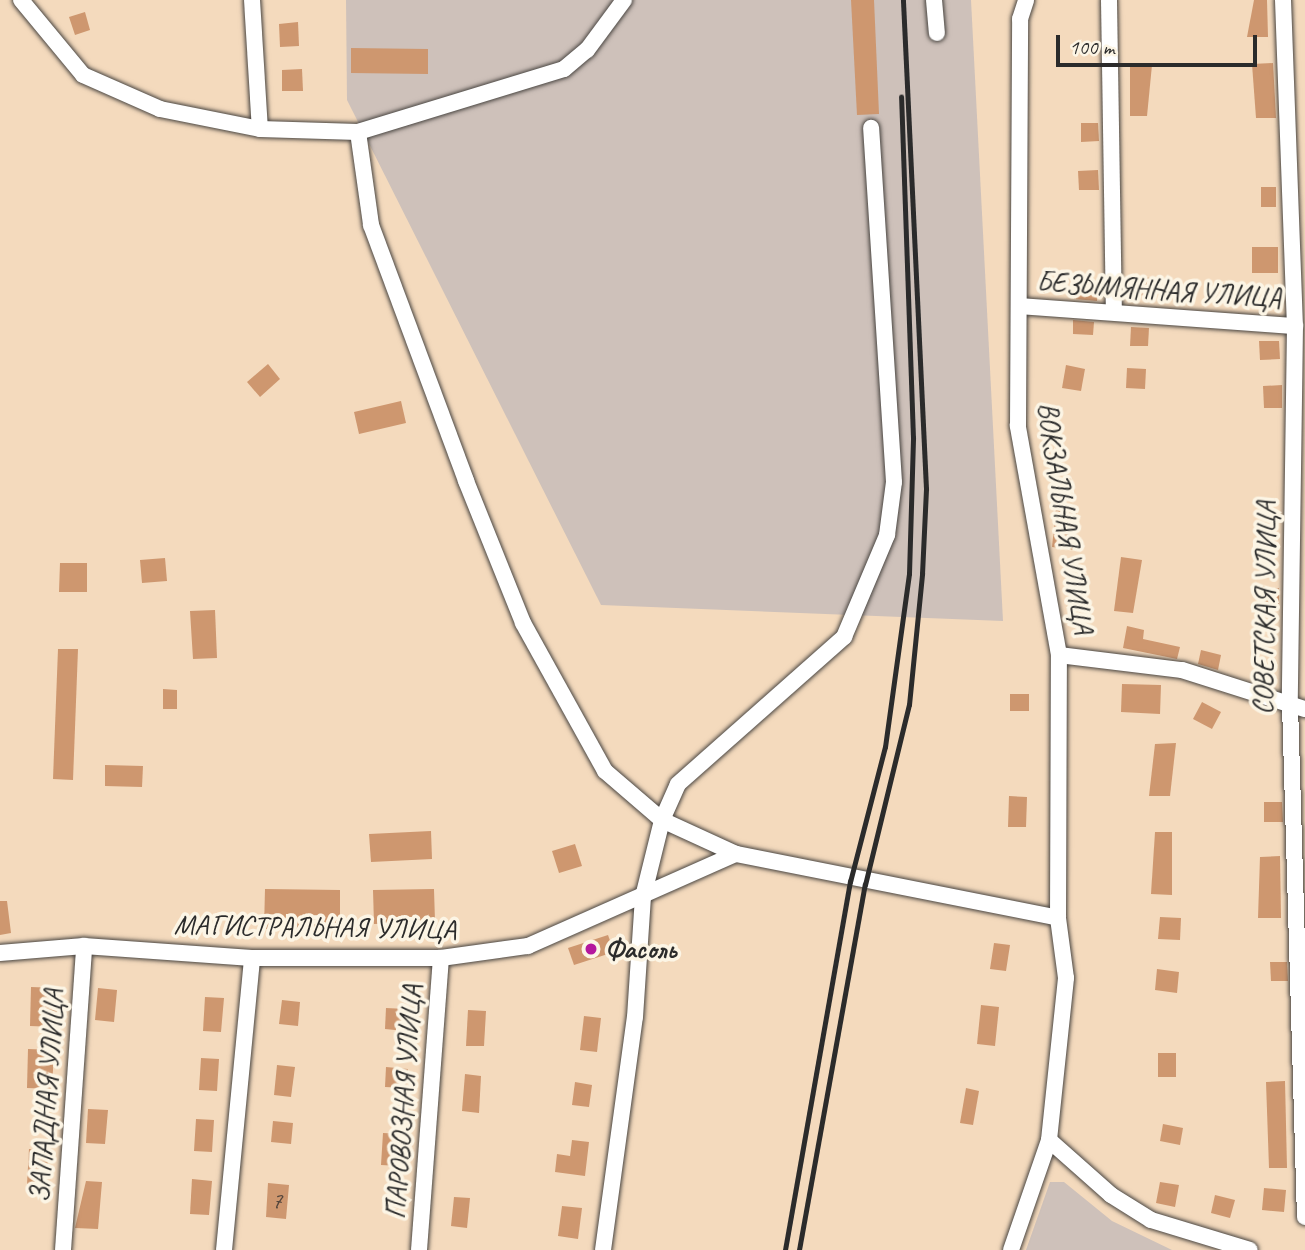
<!DOCTYPE html>
<html>
<head>
<meta charset="utf-8">
<style>
  body { margin:0 }
  #map { position:relative; width:1305px; height:1250px; overflow:hidden; background:#f4dabd; font-family:Caveat,sans-serif }
  div>[style] { position:absolute }
  [style*='--x'] { left:calc(var(--x)*1px); top:calc(var(--y)*1px); width:calc(var(--w)*1px); rotate:calc(var(--a)*1deg) }
  .industrial>* { inset:0; background:#cec1ba }
  .building>* { inset:0; background:#ce976f }
  .roads { filter:drop-shadow(0 0 2px #494541) drop-shadow(0 0 2px #494541) }
  .minor>* { height:16px; margin:-8px; padding:0 8px; transform-origin:8px; border-radius:8px; background:#fff }
  .rail>* { height:4.5px; margin:-2.25px; padding:0 2.25px; transform-origin:2.25px; border-radius:2.25px; background:#2b2b2b }
  .dots>* { width:19px; height:19px; translate:-50% -50%; box-sizing:border-box; border:4px solid #fcf5e5; border-radius:50% }
  span { translate:-50% -50%; white-space:nowrap; text-align:center; line-height:1.15; -webkit-text-stroke:7px #fcf5e5; paint-order:stroke }
  .number-label { font-size:24px; color:#54463c }
  .number-label span { -webkit-text-stroke-width:0 }
  .street-label { font-size:28px; color:#2b2b2b }
  .poi-label { font-size:28px; color:#2b2b2b; font-weight:700 }
  .left { translate:0 -50%; text-align:left }
  .scale { position:absolute; left:1056px; top:35px; width:201px; height:32px; box-sizing:border-box; border:4px solid #2b2b2b; border-top:0; padding-left:9px; font-size:21px; line-height:24px; white-space:nowrap; color:#2b2b2b; -webkit-text-stroke:5px #fcf5e5; paint-order:stroke }
</style>
</head>
<body>
<div id="map">
  <div class="industrial">
    <i style="clip-path:polygon(346px 0,971px 0,1003px 621px,601px 605px,347px 100px)"></i>
    <i style="clip-path:polygon(1050px 1182px,1064px 1182px,1112px 1221px,1172px 1250px,1026px 1250px)"></i>
  </div>
  <div class="building">
    <i style="clip-path:polygon(851px 0,874px 0,879px 114px,857px 115px)"></i>
    <i style="clip-path:polygon(1254px 0,1267px 0,1268px 37px,1247px 37px)"></i>
    <i style="clip-path:polygon(85px 12px,90px 30px,75px 35px,69px 17px)"></i>
    <i style="clip-path:polygon(298px 22px,299px 46px,280px 47px,279px 24px)"></i>
    <i style="clip-path:polygon(351px 48px,428px 49px,428px 74px,351px 73px)"></i>
    <i style="clip-path:polygon(1273px 63px,1276px 118px,1256px 118px,1252px 64px)"></i>
    <i style="clip-path:polygon(1152px 65px,1147px 116px,1130px 116px,1130px 66px)"></i>
    <i style="clip-path:polygon(302px 69px,303px 91px,282px 91px,282px 70px)"></i>
    <i style="clip-path:polygon(1081px 123px,1098px 123px,1099px 141px,1081px 142px)"></i>
    <i style="clip-path:polygon(1098px 170px,1099px 190px,1079px 190px,1078px 171px)"></i>
    <i style="clip-path:polygon(1261px 187px,1276px 187px,1276px 207px,1261px 207px)"></i>
    <i style="clip-path:polygon(1252px 247px,1278px 247px,1278px 273px,1252px 273px)"></i>
    <i style="clip-path:polygon(1135px 277px,1156px 278px,1156px 296px,1134px 295px)"></i>
    <i style="clip-path:polygon(1075px 286px,1098px 288px,1097px 301px,1074px 299px)"></i>
    <i style="clip-path:polygon(1073px 320px,1094px 322px,1093px 335px,1073px 334px)"></i>
    <i style="clip-path:polygon(1131px 327px,1149px 328px,1148px 346px,1130px 346px)"></i>
    <i style="clip-path:polygon(1259px 341px,1279px 341px,1280px 359px,1260px 360px)"></i>
    <i style="clip-path:polygon(268px 364px,280px 379px,260px 397px,247px 382px)"></i>
    <i style="clip-path:polygon(1066px 365px,1085px 369px,1081px 391px,1062px 388px)"></i>
    <i style="clip-path:polygon(1127px 368px,1146px 369px,1145px 389px,1126px 388px)"></i>
    <i style="clip-path:polygon(1282px 385px,1282px 408px,1264px 408px,1263px 386px)"></i>
    <i style="clip-path:polygon(401px 401px,406px 423px,359px 434px,354px 412px)"></i>
    <i style="clip-path:polygon(1056px 508px,1077px 511px,1073px 550px,1052px 547px)"></i>
    <i style="clip-path:polygon(1121px 557px,1142px 560px,1133px 613px,1114px 611px)"></i>
    <i style="clip-path:polygon(165px 558px,167px 581px,142px 583px,140px 560px)"></i>
    <i style="clip-path:polygon(60px 563px,87px 563px,87px 592px,59px 592px)"></i>
    <i style="clip-path:polygon(1259px 588px,1279px 588px,1279px 610px,1259px 609px)"></i>
    <i style="clip-path:polygon(215px 610px,217px 658px,193px 659px,190px 611px)"></i>
    <i style="clip-path:polygon(1127px 626px,1144px 630px,1143px 639px,1180px 647px,1177px 659px,1123px 648px)"></i>
    <i style="clip-path:polygon(58px 649px,78px 649px,73px 780px,53px 779px)"></i>
    <i style="clip-path:polygon(1201px 650px,1221px 655px,1218px 670px,1198px 664px)"></i>
    <i style="clip-path:polygon(1122px 684px,1161px 685px,1160px 714px,1121px 712px)"></i>
    <i style="clip-path:polygon(163px 689px,177px 690px,177px 709px,163px 709px)"></i>
    <i style="clip-path:polygon(1010px 694px,1029px 694px,1029px 711px,1010px 711px)"></i>
    <i style="clip-path:polygon(1202px 702px,1221px 712px,1212px 729px,1193px 719px)"></i>
    <i style="clip-path:polygon(1176px 743px,1170px 796px,1149px 796px,1155px 744px)"></i>
    <i style="clip-path:polygon(105px 765px,143px 766px,142px 787px,105px 786px)"></i>
    <i style="clip-path:polygon(1009px 796px,1027px 797px,1026px 827px,1008px 827px)"></i>
    <i style="clip-path:polygon(1264px 802px,1282px 802px,1283px 822px,1264px 822px)"></i>
    <i style="clip-path:polygon(431px 831px,432px 859px,371px 862px,369px 834px)"></i>
    <i style="clip-path:polygon(1155px 832px,1172px 832px,1172px 895px,1151px 894px)"></i>
    <i style="clip-path:polygon(575px 844px,582px 866px,559px 873px,552px 851px)"></i>
    <i style="clip-path:polygon(1280px 856px,1281px 918px,1258px 918px,1260px 857px)"></i>
    <i style="clip-path:polygon(265px 889px,340px 890px,340px 930px,264px 929px)"></i>
    <i style="clip-path:polygon(434px 889px,435px 922px,374px 924px,373px 890px)"></i>
    <i style="clip-path:polygon(0 901px,7px 901px,11px 933px,0 935px)"></i>
    <i style="clip-path:polygon(1160px 917px,1181px 918px,1180px 940px,1158px 939px)"></i>
    <i style="clip-path:polygon(608px 935px,614px 952px,574px 965px,568px 948px)"></i>
    <i style="clip-path:polygon(994px 943px,1010px 945px,1006px 971px,990px 969px)"></i>
    <i style="clip-path:polygon(1270px 962px,1287px 962px,1288px 981px,1271px 981px)"></i>
    <i style="clip-path:polygon(1157px 969px,1179px 972px,1177px 993px,1155px 990px)"></i>
    <i style="clip-path:polygon(31px 987px,58px 988px,56px 1027px,30px 1026px)"></i>
    <i style="clip-path:polygon(98px 988px,117px 990px,114px 1022px,95px 1020px)"></i>
    <i style="clip-path:polygon(205px 997px,224px 998px,221px 1032px,203px 1031px)"></i>
    <i style="clip-path:polygon(282px 1000px,300px 1002px,298px 1026px,279px 1024px)"></i>
    <i style="clip-path:polygon(981px 1005px,999px 1007px,995px 1046px,977px 1044px)"></i>
    <i style="clip-path:polygon(386px 1008px,406px 1009px,405px 1031px,385px 1029px)"></i>
    <i style="clip-path:polygon(468px 1010px,486px 1011px,484px 1046px,466px 1046px)"></i>
    <i style="clip-path:polygon(584px 1016px,601px 1018px,597px 1052px,580px 1050px)"></i>
    <i style="clip-path:polygon(28px 1049px,54px 1050px,52px 1089px,27px 1088px)"></i>
    <i style="clip-path:polygon(1158px 1053px,1176px 1053px,1176px 1077px,1158px 1077px)"></i>
    <i style="clip-path:polygon(201px 1058px,219px 1059px,217px 1091px,199px 1090px)"></i>
    <i style="clip-path:polygon(277px 1065px,295px 1067px,291px 1097px,274px 1095px)"></i>
    <i style="clip-path:polygon(386px 1067px,408px 1069px,406px 1088px,385px 1087px)"></i>
    <i style="clip-path:polygon(465px 1074px,481px 1076px,479px 1113px,462px 1111px)"></i>
    <i style="clip-path:polygon(1285px 1081px,1287px 1168px,1269px 1168px,1266px 1082px)"></i>
    <i style="clip-path:polygon(575px 1082px,592px 1085px,589px 1107px,572px 1105px)"></i>
    <i style="clip-path:polygon(966px 1088px,979px 1091px,973px 1125px,960px 1123px)"></i>
    <i style="clip-path:polygon(88px 1109px,108px 1110px,105px 1144px,86px 1143px)"></i>
    <i style="clip-path:polygon(196px 1119px,214px 1120px,212px 1152px,194px 1151px)"></i>
    <i style="clip-path:polygon(273px 1121px,293px 1123px,291px 1144px,271px 1142px)"></i>
    <i style="clip-path:polygon(1163px 1124px,1183px 1128px,1180px 1145px,1160px 1141px)"></i>
    <i style="clip-path:polygon(383px 1133px,401px 1134px,399px 1166px,381px 1165px)"></i>
    <i style="clip-path:polygon(572px 1140px,589px 1142px,585px 1176px,555px 1172px,557px 1154px,570px 1156px)"></i>
    <i style="clip-path:polygon(29px 1149px,48px 1149px,47px 1185px,27px 1184px)"></i>
    <i style="clip-path:polygon(192px 1179px,212px 1181px,209px 1215px,190px 1214px)"></i>
    <i style="clip-path:polygon(86px 1181px,102px 1182px,98px 1229px,75px 1228px)"></i>
    <i style="clip-path:polygon(1160px 1182px,1179px 1185px,1175px 1207px,1156px 1203px)"></i>
    <i style="clip-path:polygon(268px 1183px,289px 1185px,286px 1219px,266px 1217px)"></i>
    <i style="clip-path:polygon(1264px 1188px,1286px 1190px,1284px 1212px,1262px 1210px)"></i>
    <i style="clip-path:polygon(1215px 1195px,1235px 1200px,1230px 1218px,1211px 1213px)"></i>
    <i style="clip-path:polygon(454px 1197px,470px 1198px,467px 1228px,451px 1226px)"></i>
    <i style="clip-path:polygon(562px 1206px,582px 1208px,578px 1239px,558px 1236px)"></i>
  </div>
  <div class="roads">
    <div class="minor">
      <i style="--x:21;--y:0;--w:97;--a:50.4"></i>
      <i style="--x:83;--y:75;--w:84;--a:23.8"></i>
      <i style="--x:160;--y:109;--w:102;--a:11.3"></i>
      <i style="--x:260;--y:129;--w:98;--a:1.8"></i>
      <i style="--x:358;--y:132;--w:215;--a:-17"></i>
      <i style="--x:564;--y:69;--w:30;--a:-40"></i>
      <i style="--x:587;--y:50;--w:62;--a:-53.5"></i>
      <i style="--x:252;--y:0;--w:129;--a:86.5"></i>
      <i style="--x:934;--y:0;--w:33;--a:85"></i>
      <i style="--x:1109;--y:0;--w:312;--a:89.1"></i>
      <i style="--x:1283;--y:0;--w:326;--a:87.9"></i>
      <i style="--x:1295;--y:326;--w:378;--a:90.8"></i>
      <i style="--x:1290;--y:704;--w:513;--a:88.33"></i>
      <i style="--x:358;--y:132;--w:94;--a:82"></i>
      <i style="--x:371;--y:225;--w:273;--a:69.6"></i>
      <i style="--x:466;--y:481;--w:153;--a:68.1"></i>
      <i style="--x:523;--y:623;--w:169;--a:61"></i>
      <i style="--x:605;--y:771;--w:75;--a:40.7"></i>
      <i style="--x:662;--y:820;--w:81;--a:24.7"></i>
      <i style="--x:736;--y:854;--w:328;--a:11.2"></i>
      <i style="--x:1020;--y:306;--w:276;--a:4.2"></i>
      <i style="--x:1059;--y:655;--w:124;--a:7"></i>
      <i style="--x:1182;--y:670;--w:129;--a:17.6"></i>
      <i style="--x:0;--y:953;--w:84;--a:-4.8"></i>
      <i style="--x:84;--y:946;--w:168;--a:4.1"></i>
      <i style="--x:252;--y:958;--w:189;--a:0"></i>
      <i style="--x:441;--y:958;--w:88;--a:-7.9"></i>
      <i style="--x:528;--y:946;--w:227;--a:-23.9"></i>
      <i style="--x:1049;--y:1140;--w:83;--a:41.6"></i>
      <i style="--x:1111;--y:1195;--w:47;--a:32"></i>
      <i style="--x:1151;--y:1220;--w:103;--a:16.9"></i>
      <i style="--x:63;--y:1250;--w:305;--a:-86"></i>
      <i style="--x:224;--y:1250;--w:293;--a:-84.5"></i>
      <i style="--x:419;--y:1250;--w:293;--a:-85.7"></i>
      <i style="--x:603;--y:1250;--w:235;--a:-82.2"></i>
      <i style="--x:635;--y:1017;--w:120;--a:-86.2"></i>
      <i style="--x:643;--y:897;--w:79;--a:-76.1"></i>
      <i style="--x:662;--y:820;--w:39;--a:-66"></i>
      <i style="--x:678;--y:784;--w:222;--a:-41.5"></i>
      <i style="--x:844;--y:637;--w:111;--a:-67.1"></i>
      <i style="--x:887;--y:535;--w:53;--a:-82.5"></i>
      <i style="--x:894;--y:482;--w:355;--a:-93.7"></i>
      <i style="--x:1011;--y:1250;--w:116;--a:-70.9"></i>
      <i style="--x:1049;--y:1140;--w:163;--a:-84"></i>
      <i style="--x:1066;--y:978;--w:61;--a:-97.6"></i>
      <i style="--x:1058;--y:918;--w:263;--a:-89.8"></i>
      <i style="--x:1059;--y:655;--w:233;--a:-100.2"></i>
      <i style="--x:1018;--y:426;--w:407;--a:-89.7"></i>
      <i style="--x:1020;--y:19;--w:20;--a:-72"></i>
    </div>
  </div>
  <div class="rail">
    <i style="--x:785;--y:1250;--w:374;--a:-80"></i>
    <i style="--x:850;--y:882;--w:139;--a:-75.5"></i>
    <i style="--x:885;--y:747;--w:175;--a:-82.1"></i>
    <i style="--x:909;--y:574;--w:136;--a:-88.3"></i>
    <i style="--x:913;--y:438;--w:341;--a:-92"></i>
    <i style="--x:799;--y:1250;--w:371;--a:-79.8"></i>
    <i style="--x:865;--y:885;--w:185;--a:-76.3"></i>
    <i style="--x:909;--y:705;--w:132;--a:-84.3"></i>
    <i style="--x:922;--y:574;--w:85;--a:-87.3"></i>
    <i style="--x:926;--y:489;--w:490;--a:-92.7"></i>
  </div>
  <div class="dots">
    <i style="left:591px;top:949px;background:#b5179e"></i>
  </div>
  <div class="number-label">
    <span style="left:277px;top:1201px">7</span>
  </div>
  <div class="street-label">
    <span style="left:1159px;top:290px;rotate:4deg">БЕЗЫМЯННАЯ УЛИЦА</span>
    <span style="left:1065px;top:518px;rotate:81deg">ВОКЗАЛЬНАЯ УЛИЦА</span>
    <span style="left:1265px;top:608px;rotate:-89deg">СОВЕТСКАЯ УЛИЦА</span>
    <span style="left:315px;top:927px;rotate:1deg">МАГИСТРАЛЬНАЯ УЛИЦА</span>
    <span style="left:47px;top:1096px;rotate:-86deg">ЗАПАДНАЯ УЛИЦА</span>
    <span style="left:404px;top:1102px;rotate:-86deg">ПАРОВОЗНАЯ УЛИЦА</span>
  </div>
  <div class="poi-label">
    <span class="left" style="left:605px;top:949px">Фасоль</span>
  </div>
  <div class="scale">100 m</div>
</div>
</body>
</html>
